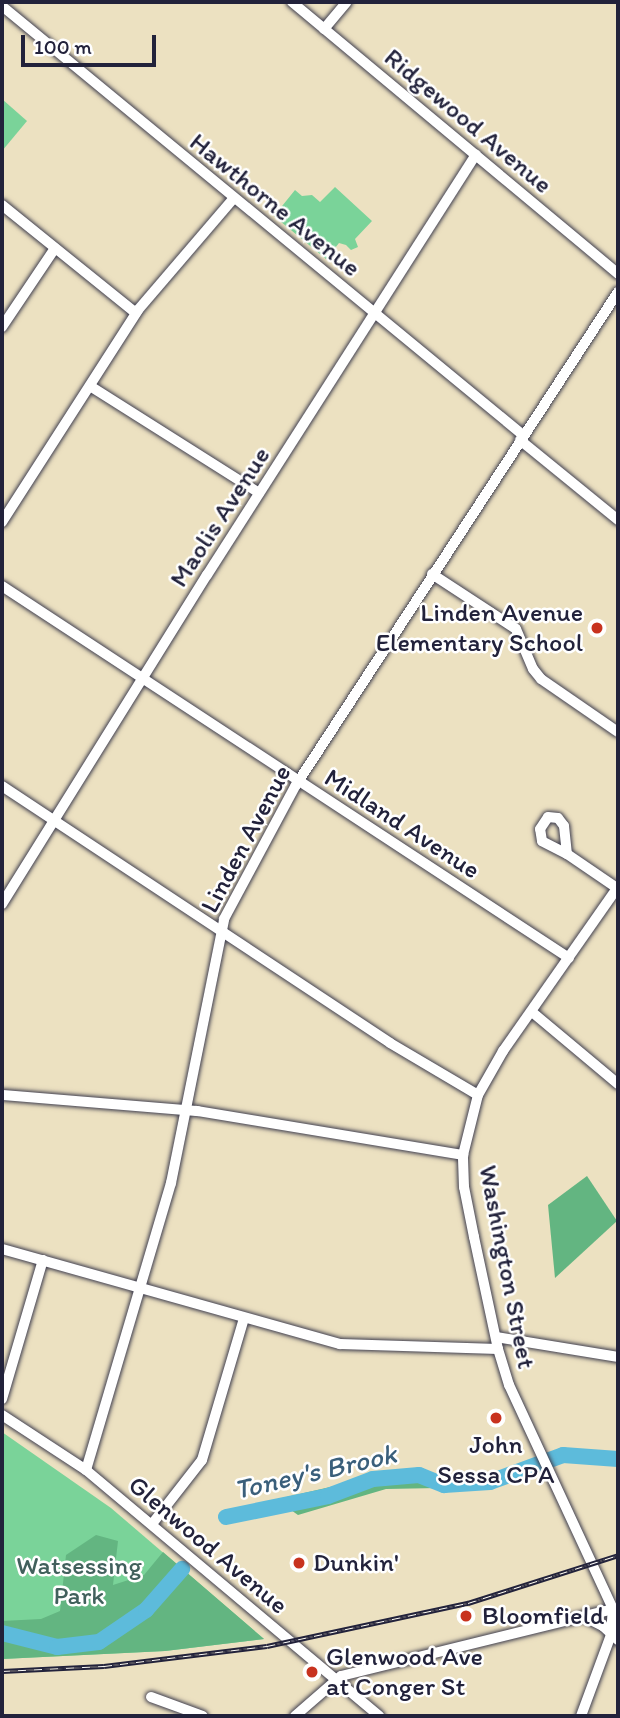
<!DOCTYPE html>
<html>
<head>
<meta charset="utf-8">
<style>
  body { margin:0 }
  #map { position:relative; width:620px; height:1718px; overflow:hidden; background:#ece1c1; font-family:Itim,sans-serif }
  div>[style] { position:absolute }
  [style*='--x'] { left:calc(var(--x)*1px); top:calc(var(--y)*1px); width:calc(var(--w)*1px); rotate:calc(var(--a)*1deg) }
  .green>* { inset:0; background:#7ad399 }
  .forest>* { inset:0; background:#63b581 }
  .river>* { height:16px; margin:-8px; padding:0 8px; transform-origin:8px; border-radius:8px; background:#5dbbdb }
  .roads { filter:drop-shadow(0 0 2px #403f4f) drop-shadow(0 0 2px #403f4f) }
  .minor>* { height:10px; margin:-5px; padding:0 5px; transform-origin:5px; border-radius:5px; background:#fff }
  .rail>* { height:5px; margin-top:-2.5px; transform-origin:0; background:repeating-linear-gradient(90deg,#fff 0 8px,#22223b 0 16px); box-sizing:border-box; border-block:2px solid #22223b }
  .dots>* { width:19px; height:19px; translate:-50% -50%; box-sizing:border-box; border:4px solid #fff; border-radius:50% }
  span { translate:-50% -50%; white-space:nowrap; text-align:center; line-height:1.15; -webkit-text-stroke:5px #fff; paint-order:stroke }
  .street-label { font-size:26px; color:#22223b }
  .poi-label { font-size:26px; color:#22223b }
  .right { translate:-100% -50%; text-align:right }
  .left { translate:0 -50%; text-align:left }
  .park-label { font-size:26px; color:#41605c }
  .water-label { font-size:28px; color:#3a5f7b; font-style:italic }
  .frame { position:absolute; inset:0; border:4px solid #22223b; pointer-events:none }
  .scale { position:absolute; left:21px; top:35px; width:135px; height:32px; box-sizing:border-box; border:4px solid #22223b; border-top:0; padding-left:9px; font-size:21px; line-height:24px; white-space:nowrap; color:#22223b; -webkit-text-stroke:5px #fff; paint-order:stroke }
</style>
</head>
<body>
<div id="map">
  <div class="green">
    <i style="clip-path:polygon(2px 99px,27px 121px,2px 151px)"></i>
    <i style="clip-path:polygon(335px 187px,372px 221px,355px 239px,358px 247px,351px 250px,346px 245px,339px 243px,326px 259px,274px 216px,295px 190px,302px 196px,312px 195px,320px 202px)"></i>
    <i style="clip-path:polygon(2px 1432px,111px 1508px,264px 1639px,165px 1651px,2px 1659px)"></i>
  </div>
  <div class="forest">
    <i style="clip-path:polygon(587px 1176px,617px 1221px,555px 1278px,548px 1205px)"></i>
    <i style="clip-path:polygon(391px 1473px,477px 1476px,491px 1487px,386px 1489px,298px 1515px,288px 1508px,256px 1504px)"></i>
    <i style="clip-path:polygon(96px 1535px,118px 1541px,113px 1585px,144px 1575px,163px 1552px,264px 1639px,165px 1651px,2px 1659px,2px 1621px,41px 1619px,60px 1611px,66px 1555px)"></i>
  </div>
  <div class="river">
    <i style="--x:226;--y:1517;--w:104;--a:-11.6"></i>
    <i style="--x:328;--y:1496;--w:48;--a:-20.7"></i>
    <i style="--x:373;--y:1479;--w:46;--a:-5"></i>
    <i style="--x:419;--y:1475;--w:27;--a:22"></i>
    <i style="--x:444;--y:1485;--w:46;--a:-3.7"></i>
    <i style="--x:490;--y:1482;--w:78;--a:-20.3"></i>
    <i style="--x:563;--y:1455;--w:55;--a:4.2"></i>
    <i style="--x:2;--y:1633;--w:57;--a:14.3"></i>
    <i style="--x:57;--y:1647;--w:42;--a:-6.8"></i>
    <i style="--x:99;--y:1642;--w:57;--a:-34.2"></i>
    <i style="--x:146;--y:1610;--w:55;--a:-48.7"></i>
  </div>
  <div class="roads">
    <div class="minor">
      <i style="--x:292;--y:2;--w:425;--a:39.8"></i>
      <i style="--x:2;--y:6;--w:675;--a:39.47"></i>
      <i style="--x:324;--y:29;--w:35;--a:-50"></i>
      <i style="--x:2;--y:205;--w:172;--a:38.9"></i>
      <i style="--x:2;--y:327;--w:95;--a:-56.1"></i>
      <i style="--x:90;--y:386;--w:200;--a:32.3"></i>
      <i style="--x:520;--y:440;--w:127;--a:39.2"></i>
      <i style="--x:2;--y:522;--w:252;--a:-57.3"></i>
      <i style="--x:138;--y:310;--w:146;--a:-49.4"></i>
      <i style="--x:432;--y:574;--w:100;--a:33.2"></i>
      <i style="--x:516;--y:629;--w:43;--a:67"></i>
      <i style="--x:533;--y:669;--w:13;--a:51"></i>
      <i style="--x:541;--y:679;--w:93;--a:34.5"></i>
      <i style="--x:2;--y:586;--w:678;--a:33.27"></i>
      <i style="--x:2;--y:786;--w:465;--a:33.5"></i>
      <i style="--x:390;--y:1043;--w:102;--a:30.6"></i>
      <i style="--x:567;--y:854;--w:28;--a:-153"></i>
      <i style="--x:542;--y:841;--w:12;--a:-99"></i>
      <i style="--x:540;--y:829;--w:14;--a:-56"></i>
      <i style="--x:548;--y:817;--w:10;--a:6"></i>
      <i style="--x:558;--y:818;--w:10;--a:53"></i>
      <i style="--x:564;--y:826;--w:28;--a:84"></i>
      <i style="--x:567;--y:854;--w:60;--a:34.2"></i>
      <i style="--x:2;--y:904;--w:388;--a:-58.1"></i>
      <i style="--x:207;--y:575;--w:499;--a:-57.4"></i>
      <i style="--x:532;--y:1012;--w:112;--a:39.9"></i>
      <i style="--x:2;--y:1095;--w:196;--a:4.7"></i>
      <i style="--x:197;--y:1111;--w:270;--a:9.4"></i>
      <i style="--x:2;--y:1249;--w:351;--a:15.7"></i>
      <i style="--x:340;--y:1344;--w:158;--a:1.8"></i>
      <i style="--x:496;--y:1337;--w:124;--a:9.3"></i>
      <i style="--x:2;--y:1399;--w:145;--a:-73.6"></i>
      <i style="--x:2;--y:1415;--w:100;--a:33.2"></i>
      <i style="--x:86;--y:1470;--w:383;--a:40"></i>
      <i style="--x:86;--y:1470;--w:299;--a:-73.5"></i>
      <i style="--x:171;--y:1183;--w:269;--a:-78.6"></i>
      <i style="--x:224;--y:919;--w:152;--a:-61.8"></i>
      <i style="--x:296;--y:785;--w:589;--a:-56.85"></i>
      <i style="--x:152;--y:1524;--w:81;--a:-52"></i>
      <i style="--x:202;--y:1460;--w:148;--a:-73.5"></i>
      <i style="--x:585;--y:1617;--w:20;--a:27"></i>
      <i style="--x:603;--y:1626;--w:21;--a:43"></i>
      <i style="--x:151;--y:1697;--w:55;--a:20.1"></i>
      <i style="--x:295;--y:1716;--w:61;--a:-41"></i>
      <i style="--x:341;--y:1676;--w:280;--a:-13.8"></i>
      <i style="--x:581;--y:1716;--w:86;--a:-69.7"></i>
      <i style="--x:611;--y:1635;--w:26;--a:-86"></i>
      <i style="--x:613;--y:1609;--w:247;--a:-114.9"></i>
      <i style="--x:509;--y:1385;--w:38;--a:-107"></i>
      <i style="--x:498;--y:1349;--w:115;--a:-102.1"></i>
      <i style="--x:474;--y:1237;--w:51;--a:-101.3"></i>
      <i style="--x:464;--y:1187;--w:32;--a:-92"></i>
      <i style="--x:463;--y:1155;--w:62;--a:-76"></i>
      <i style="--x:478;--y:1095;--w:51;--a:-60.4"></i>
      <i style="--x:503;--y:1051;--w:200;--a:-55"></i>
    </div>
  </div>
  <div class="rail">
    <i style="--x:2;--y:1671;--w:102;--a:-2.8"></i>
    <i style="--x:104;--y:1666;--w:164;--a:-7"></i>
    <i style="--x:267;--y:1646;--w:206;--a:-12.1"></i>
    <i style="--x:468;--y:1603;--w:157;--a:-17.7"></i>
  </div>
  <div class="dots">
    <i style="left:597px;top:628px;background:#c8321e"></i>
    <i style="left:496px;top:1418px;background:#c8321e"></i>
    <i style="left:299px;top:1563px;background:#c8321e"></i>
    <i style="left:466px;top:1616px;background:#c8321e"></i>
    <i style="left:312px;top:1672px;background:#c8321e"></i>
  </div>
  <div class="street-label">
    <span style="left:468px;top:121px;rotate:40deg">Ridgewood Avenue</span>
    <span style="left:275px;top:205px;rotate:39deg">Hawthorne Avenue</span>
    <span style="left:220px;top:517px;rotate:-57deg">Maolis Avenue</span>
    <span style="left:402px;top:824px;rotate:33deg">Midland Avenue</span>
    <span style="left:246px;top:839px;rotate:-62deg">Linden Avenue</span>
    <span style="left:507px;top:1267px;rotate:79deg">Washington Street</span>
    <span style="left:208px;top:1545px;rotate:40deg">Glenwood Avenue</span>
  </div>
  <div class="poi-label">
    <span class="right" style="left:583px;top:628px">Linden Avenue<br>Elementary School</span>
    <span style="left:496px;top:1460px">John<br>Sessa CPA</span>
    <span class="left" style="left:313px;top:1563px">Dunkin'</span>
    <span class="left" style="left:482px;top:1616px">Bloomfield</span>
    <span class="left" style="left:326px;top:1672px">Glenwood Ave<br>at Conger St</span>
  </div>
  <div class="park-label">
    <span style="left:79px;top:1581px">Watsessing<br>Park</span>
  </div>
  <div class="water-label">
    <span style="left:315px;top:1471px;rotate:-13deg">Toney's Brook</span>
  </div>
  <div class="frame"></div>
  <div class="scale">100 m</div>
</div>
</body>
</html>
